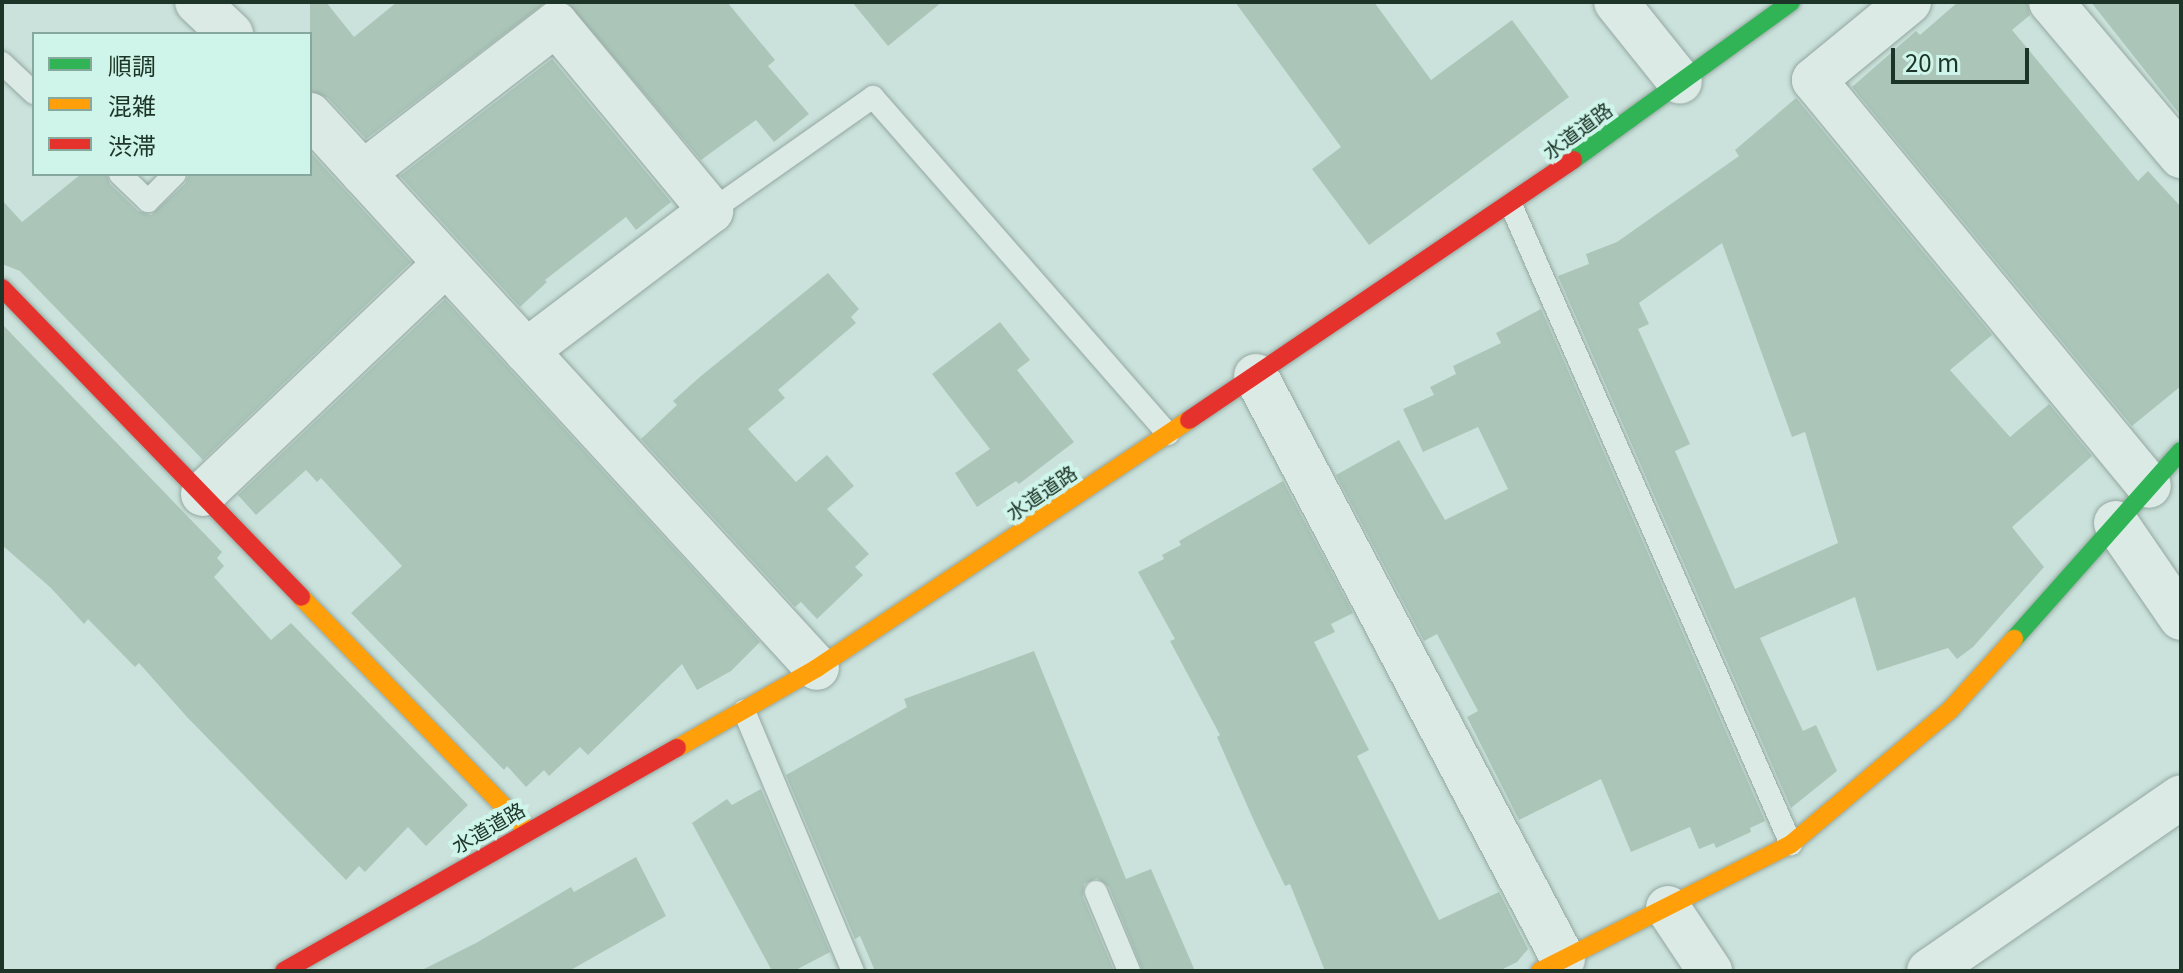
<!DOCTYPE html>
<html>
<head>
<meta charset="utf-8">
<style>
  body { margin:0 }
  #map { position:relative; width:2183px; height:973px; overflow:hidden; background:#cae2db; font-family:Georgia,"Noto Sans JP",serif }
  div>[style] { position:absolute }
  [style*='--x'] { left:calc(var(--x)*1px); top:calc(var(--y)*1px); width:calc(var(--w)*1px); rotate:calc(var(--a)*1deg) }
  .building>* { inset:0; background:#abc6b9 }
  .roads { filter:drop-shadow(0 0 2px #94a7a0) drop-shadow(0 0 2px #94a7a0) }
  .lane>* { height:22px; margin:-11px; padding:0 11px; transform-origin:11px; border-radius:11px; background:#dceae6 }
  .street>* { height:44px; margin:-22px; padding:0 22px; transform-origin:22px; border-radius:22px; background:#dceae6 }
  .fast>* { height:18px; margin:-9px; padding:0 9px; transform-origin:9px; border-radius:9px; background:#30b455 }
  .slow>* { height:18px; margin:-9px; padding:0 9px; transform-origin:9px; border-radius:9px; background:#ff9f0a }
  .jam>* { height:18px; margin:-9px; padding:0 9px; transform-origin:9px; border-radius:9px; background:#e5322d }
  span { translate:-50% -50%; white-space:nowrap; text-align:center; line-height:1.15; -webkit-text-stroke:8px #cff4e9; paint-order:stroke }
  .street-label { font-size:20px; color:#1c3528 }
  .frame { position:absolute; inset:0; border:4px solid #1c3528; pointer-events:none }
  .legend { position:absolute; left:32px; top:32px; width:280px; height:144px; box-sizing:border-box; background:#cff4e9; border:2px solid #87a89c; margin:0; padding:10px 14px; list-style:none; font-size:24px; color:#1c3528 }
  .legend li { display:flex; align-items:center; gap:16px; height:40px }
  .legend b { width:40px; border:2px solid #87a89c }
  .scale { position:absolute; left:1891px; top:48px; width:138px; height:36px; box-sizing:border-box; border:4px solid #1c3528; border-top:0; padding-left:10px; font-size:24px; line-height:28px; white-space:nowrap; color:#1c3528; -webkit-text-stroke:6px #cff4e9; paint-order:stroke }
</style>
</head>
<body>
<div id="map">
  <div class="building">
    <i style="clip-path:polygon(310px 2px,326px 2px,354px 37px,397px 2px,546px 2px,366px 139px,328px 98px,310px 91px)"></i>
    <i style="clip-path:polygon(567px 2px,727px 2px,775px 60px,768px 66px,809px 114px,774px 142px,756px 120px,701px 160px)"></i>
    <i style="clip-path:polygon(852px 2px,942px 2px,888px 46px)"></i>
    <i style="clip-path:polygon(1235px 2px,1374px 2px,1431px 80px,1512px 20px,1569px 97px,1369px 245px,1312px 169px,1341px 147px)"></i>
    <i style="clip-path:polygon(1958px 2px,2027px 2px,2030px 15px,2012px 30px,2138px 181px,2148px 171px,2181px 207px,2181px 386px,2132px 426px,1852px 87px,1916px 31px,1920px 35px)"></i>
    <i style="clip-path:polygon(2091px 2px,2181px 2px,2181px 116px)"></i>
    <i style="clip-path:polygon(552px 59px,671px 202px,636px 230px,626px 217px,545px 280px,547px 282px,520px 307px,400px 176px)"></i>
    <i style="clip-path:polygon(evenodd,1796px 98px,1992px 335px,1950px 370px,2010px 437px,2049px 404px,2092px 456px,2012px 527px,2044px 567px,1973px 647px,1957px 659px,1948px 648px,1877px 671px,1855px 597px,1760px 638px,1803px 731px,1816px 725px,1837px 771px,1791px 808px,1558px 276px,1589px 264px,1586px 254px,1617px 242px,1739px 156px,1735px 150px,1796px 98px,1722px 243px,1792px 437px,1805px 432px,1838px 543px,1735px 589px,1675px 451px,1690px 444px,1638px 329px,1649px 324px,1639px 303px,1722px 243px)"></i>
    <i style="clip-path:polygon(310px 152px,411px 262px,203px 460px,20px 271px,2px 264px,2px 200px,22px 222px,81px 174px,106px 174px,110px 184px,138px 211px,151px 215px,185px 184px,189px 174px,310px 174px)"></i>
    <i style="clip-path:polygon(828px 273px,859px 309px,851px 317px,856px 323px,778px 390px,785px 398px,748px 429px,796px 482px,827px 455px,854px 486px,827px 509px,869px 554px,855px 567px,863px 575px,817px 619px,801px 602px,795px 607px,641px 439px,677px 405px,673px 401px,701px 376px)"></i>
    <i style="clip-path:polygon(445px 299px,760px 642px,731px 671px,697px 690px,682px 664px,588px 755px,580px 747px,549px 776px,544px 770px,526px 787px,507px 766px,504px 770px,351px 613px,402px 566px,321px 478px,317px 482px,306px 470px,256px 515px,238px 495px)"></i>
    <i style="clip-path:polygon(1541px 309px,1765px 821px,1750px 828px,1751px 832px,1716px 848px,1714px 843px,1699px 849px,1690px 827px,1631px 852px,1601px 779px,1519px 820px,1467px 717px,1478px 711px,1437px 634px,1424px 641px,1336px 475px,1399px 440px,1445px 520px,1508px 489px,1478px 427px,1423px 452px,1403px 409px,1434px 395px,1430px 387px,1456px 374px,1453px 366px,1501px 343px,1496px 333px)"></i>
    <i style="clip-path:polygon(1000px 322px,1030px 360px,1017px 370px,1074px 442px,1019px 484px,1016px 481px,977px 507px,955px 473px,990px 449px,932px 374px)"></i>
    <i style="clip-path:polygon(2px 324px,222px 552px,217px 558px,224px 566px,214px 577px,271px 640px,291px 623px,468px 805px,426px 846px,408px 827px,365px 872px,359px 866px,346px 880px,187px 717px,139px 663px,135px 667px,88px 619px,84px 624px,51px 588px,2px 545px)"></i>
    <i style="clip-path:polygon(1283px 481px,1353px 613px,1331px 624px,1335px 632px,1314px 642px,1369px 750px,1357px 756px,1439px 920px,1499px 892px,1528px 949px,1517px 962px,1499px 971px,1325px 971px,1290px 884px,1285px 886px,1254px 821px,1217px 737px,1220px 735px,1170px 641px,1175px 639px,1138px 572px,1164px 559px,1162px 555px,1181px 545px,1179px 541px)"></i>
    <i style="clip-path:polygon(1034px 651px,1126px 879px,1151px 869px,1195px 971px,1143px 971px,1109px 887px,1097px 878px,1084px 884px,1083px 897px,1114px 971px,875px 971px,860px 936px,855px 939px,786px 775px,907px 707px,904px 699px)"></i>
    <i style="clip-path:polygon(761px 789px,830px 952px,794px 971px,772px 971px,692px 823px,727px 799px,732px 805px)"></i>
    <i style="clip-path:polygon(636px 857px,666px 916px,569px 971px,420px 971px,476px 943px,571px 887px,574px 892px)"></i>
  </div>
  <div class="roads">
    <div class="lane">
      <i style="--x:2;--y:63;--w:44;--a:43.2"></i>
      <i style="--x:120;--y:174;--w:39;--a:44"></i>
      <i style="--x:148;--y:201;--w:38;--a:-45"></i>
      <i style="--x:1511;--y:205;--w:698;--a:66.34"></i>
      <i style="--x:711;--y:211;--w:198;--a:-35.1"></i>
      <i style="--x:873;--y:97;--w:448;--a:48.8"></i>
      <i style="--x:744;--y:711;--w:282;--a:67.3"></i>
      <i style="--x:1096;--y:892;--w:86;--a:67.3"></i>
    </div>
    <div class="street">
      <i style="--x:197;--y:2;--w:47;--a:43.3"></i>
      <i style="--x:1616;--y:2;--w:102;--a:51.3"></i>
      <i style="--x:1909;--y:2;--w:123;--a:140.6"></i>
      <i style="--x:1814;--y:80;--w:526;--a:50.47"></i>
      <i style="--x:2051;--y:2;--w:202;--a:49.8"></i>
      <i style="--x:310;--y:115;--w:750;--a:47.48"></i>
      <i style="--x:363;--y:173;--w:244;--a:-37.7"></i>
      <i style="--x:556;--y:24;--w:243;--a:50.3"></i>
      <i style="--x:711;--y:211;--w:232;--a:142.9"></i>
      <i style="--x:1256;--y:376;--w:659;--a:62.23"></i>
      <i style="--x:203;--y:494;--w:334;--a:-43.5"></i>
      <i style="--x:2116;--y:523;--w:115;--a:55.6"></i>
      <i style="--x:1668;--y:908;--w:76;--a:56.3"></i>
      <i style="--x:1929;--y:971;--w:306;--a:-34.6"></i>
    </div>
    <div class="fast">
      <i style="--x:1573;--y:160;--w:269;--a:-35.9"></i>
      <i style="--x:2014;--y:639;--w:251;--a:-48.4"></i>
    </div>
    <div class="slow">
      <i style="--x:301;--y:597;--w:325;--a:45.9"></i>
      <i style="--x:677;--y:748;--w:161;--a:-29.7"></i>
      <i style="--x:817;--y:668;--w:447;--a:-33.7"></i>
      <i style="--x:1540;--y:971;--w:281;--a:-26.8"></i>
      <i style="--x:1791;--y:844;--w:208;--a:-40.1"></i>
      <i style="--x:1950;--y:710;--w:96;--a:-48"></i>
    </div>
    <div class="jam">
      <i style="--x:2;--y:288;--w:430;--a:45.9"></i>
      <i style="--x:1189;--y:420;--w:464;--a:-34.1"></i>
      <i style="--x:284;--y:971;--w:452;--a:-29.6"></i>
    </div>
  </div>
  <div class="street-label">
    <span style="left:1577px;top:130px;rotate:-36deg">水道道路</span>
    <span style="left:1041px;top:492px;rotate:-34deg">水道道路</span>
    <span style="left:488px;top:827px;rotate:-30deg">水道道路</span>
  </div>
  <div class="frame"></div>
  <ul class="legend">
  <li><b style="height:10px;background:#30b455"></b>順調</li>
  <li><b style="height:10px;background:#ff9f0a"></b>混雑</li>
  <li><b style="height:10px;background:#e5322d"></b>渋滞</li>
  </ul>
  <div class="scale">20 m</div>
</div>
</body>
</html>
